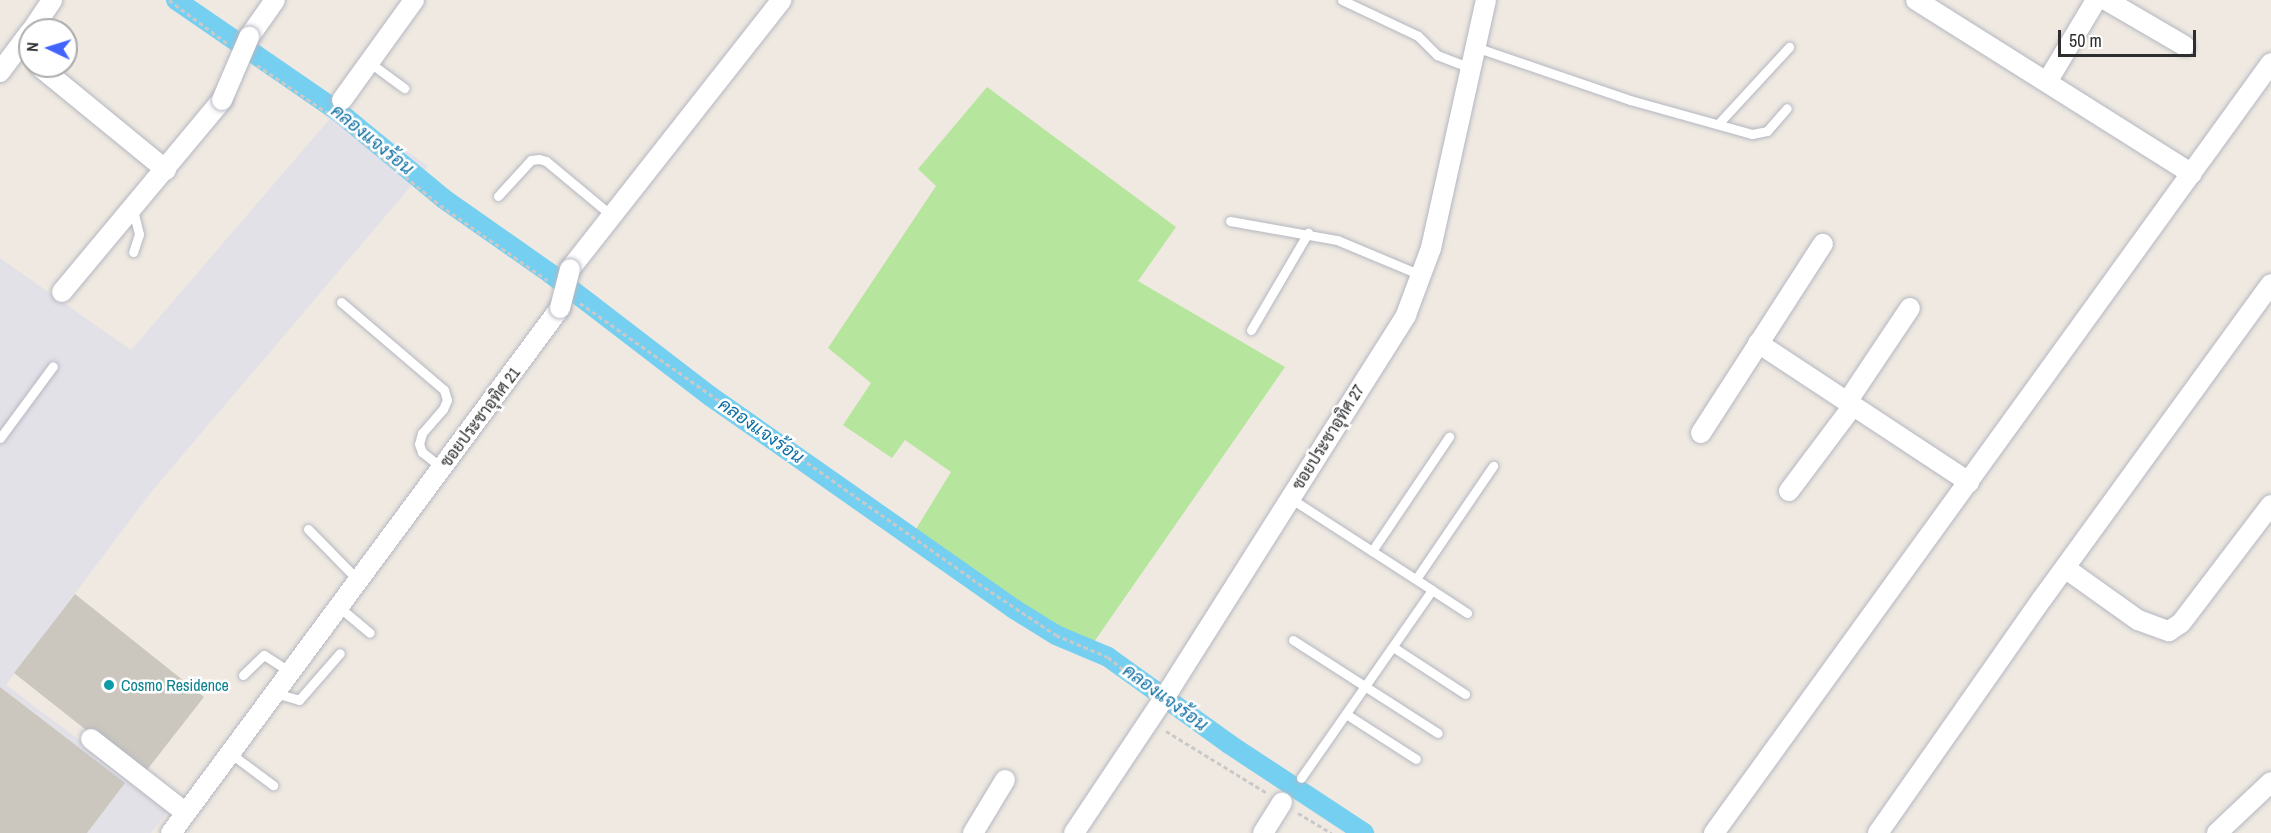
<!DOCTYPE html>
<html>
<head>
<meta charset="utf-8">
<style>
  body { margin:0 }
  #map { position:relative; width:2271px; height:833px; overflow:hidden; background:#efe9e1; font-family:"Archivo Narrow",Sarabun,sans-serif }
  div>[style] { position:absolute }
  [style*='--x'] { left:calc(var(--x)*1px); top:calc(var(--y)*1px); width:calc(var(--w)*1px); rotate:calc(var(--a)*1deg) }
  .industrial>* { inset:0; background:#e3e1e8 }
  .green>* { inset:0; background:#b6e59e }
  .canal>* { height:20px; margin:-10px; padding:0 10px; transform-origin:10px; border-radius:10px; background:#75cff0 }
  .building>* { inset:0; background:#cbc7bf }
  .path>* { height:3px; margin-top:-1.5px; transform-origin:0; background:repeating-linear-gradient(90deg,#c9c9c9 0 4.5px,transparent 0 7.5px) }
  .roads { filter:drop-shadow(0 0 2px #b4b7c1) drop-shadow(0 0 2px #b4b7c1) }
  .service>* { height:9px; margin:-4.5px; padding:0 4.5px; transform-origin:4.5px; border-radius:4.5px; background:#fff }
  .minor>* { height:20px; margin:-10px; padding:0 10px; transform-origin:10px; border-radius:10px; background:#fff }
  .bridges { filter:drop-shadow(0 0 2px #b4b7c1) drop-shadow(0 0 2px #b4b7c1) }
  .minor-bridge>* { height:20px; margin:-10px; padding:0 10px; transform-origin:10px; border-radius:10px; background:#fff }
  .dots>* { width:16px; height:16px; translate:-50% -50%; box-sizing:border-box; border:3px solid #fff; border-radius:50% }
  span { translate:-50% -50%; white-space:nowrap; text-align:center; line-height:1.15; -webkit-text-stroke:5px #fff; paint-order:stroke }
  .street-label { font-size:16px; color:#2e2e2e }
  .culture-label { font-size:16px; color:#0d838f }
  .left { translate:0 -50%; text-align:left }
  .water-label { font-size:18px; color:#0d6fa3; font-style:italic }
  .north { position:absolute; left:18px; top:18px; width:60px; height:60px; box-sizing:border-box; background:#fff; border:2px solid #ababab; border-radius:50%; rotate:274deg; font-size:16px; font-weight:700; line-height:24px; text-align:center; color:#2e2e2e }
  .north::after { content:''; display:block; margin:auto; width:21px; height:27px; background:#4264fb; clip-path:polygon(50% 0,100% 100%,50% 72%,0 100%) }
  .scale { position:absolute; left:2058px; top:30px; width:138px; height:27px; box-sizing:border-box; border:3px solid #2e2e2e; border-top:0; padding-left:8px; font-size:18px; line-height:21px; white-space:nowrap; color:#2e2e2e; -webkit-text-stroke:4px #fff; paint-order:stroke }
</style>
</head>
<body>
<div id="map">
  <div class="industrial">
    <i style="clip-path:polygon(341px 106px,428px 166px,152px 491px,6px 685px,170px 808px,151px 833px,0 833px,0 258px,131px 350px)"></i>
  </div>
  <div class="green">
    <i style="clip-path:polygon(987px 87px,1176px 227px,1138px 281px,1285px 367px,1094px 642px,1078px 641px,1036px 619px,916px 529px,951px 472px,905px 440px,892px 458px,843px 425px,871px 383px,828px 348px,936px 186px,918px 169px)"></i>
  </div>
  <div class="canal">
    <i style="--x:176;--y:0;--w:198;--a:34.5"></i>
    <i style="--x:339;--y:112;--w:136;--a:39.6"></i>
    <i style="--x:444;--y:199;--w:131;--a:35"></i>
    <i style="--x:551;--y:274;--w:200;--a:37.5"></i>
    <i style="--x:710;--y:396;--w:371;--a:35"></i>
    <i style="--x:1014;--y:609;--w:49;--a:31.8"></i>
    <i style="--x:1056;--y:635;--w:56;--a:22.9"></i>
    <i style="--x:1108;--y:657;--w:149;--a:35.7"></i>
    <i style="--x:1229;--y:744;--w:162;--a:33.4"></i>
  </div>
  <div class="building">
    <i style="clip-path:polygon(75px 594px,204px 697px,143px 775px,14px 673px)"></i>
    <i style="clip-path:polygon(0 687px,125px 783px,87px 833px,0 833px)"></i>
  </div>
  <div class="path">
    <i style="--x:169;--y:0;--w:72;--a:36.6"></i>
    <i style="--x:257;--y:65;--w:86;--a:34.1"></i>
    <i style="--x:336;--y:119;--w:135;--a:39.6"></i>
    <i style="--x:440;--y:205;--w:131;--a:35"></i>
    <i style="--x:580;--y:303;--w:479;--a:35.1"></i>
    <i style="--x:972;--y:579;--w:101;--a:33.7"></i>
    <i style="--x:1056;--y:635;--w:56;--a:22.9"></i>
    <i style="--x:1108;--y:657;--w:52;--a:39.5"></i>
    <i style="--x:1166;--y:731;--w:119;--a:31.5"></i>
    <i style="--x:1298;--y:813;--w:39;--a:31"></i>
  </div>
  <div class="roads">
    <div class="service">
      <i style="--x:1342;--y:0;--w:84;--a:25.3"></i>
      <i style="--x:1418;--y:36;--w:27;--a:45"></i>
      <i style="--x:1437;--y:55;--w:34;--a:21"></i>
      <i style="--x:1475;--y:47;--w:164;--a:18.9"></i>
      <i style="--x:1630;--y:100;--w:127;--a:15.6"></i>
      <i style="--x:1752;--y:134;--w:15;--a:-11"></i>
      <i style="--x:1767;--y:131;--w:30;--a:-49"></i>
      <i style="--x:369;--y:62;--w:44;--a:36.6"></i>
      <i style="--x:1718;--y:124;--w:105;--a:-47.3"></i>
      <i style="--x:498;--y:196;--w:49;--a:-47.5"></i>
      <i style="--x:531;--y:160;--w:8;--a:-7"></i>
      <i style="--x:539;--y:159;--w:7;--a:16"></i>
      <i style="--x:546;--y:161;--w:86;--a:39.8"></i>
      <i style="--x:133;--y:210;--w:25;--a:76"></i>
      <i style="--x:139;--y:234;--w:19;--a:108"></i>
      <i style="--x:1230;--y:221;--w:109;--a:10.1"></i>
      <i style="--x:1337;--y:240;--w:93;--a:22.7"></i>
      <i style="--x:341;--y:302;--w:135;--a:40.5"></i>
      <i style="--x:444;--y:390;--w:10;--a:73"></i>
      <i style="--x:447;--y:400;--w:10;--a:114"></i>
      <i style="--x:443;--y:409;--w:32;--a:131"></i>
      <i style="--x:422;--y:433;--w:11;--a:105"></i>
      <i style="--x:419;--y:444;--w:9;--a:69"></i>
      <i style="--x:422;--y:452;--w:26;--a:39"></i>
      <i style="--x:1251;--y:330;--w:113;--a:-59.6"></i>
      <i style="--x:0;--y:438;--w:89;--a:-53.6"></i>
      <i style="--x:1290;--y:498;--w:169;--a:32.9"></i>
      <i style="--x:1432;--y:590;--w:229;--a:124.9"></i>
      <i style="--x:308;--y:529;--w:71;--a:45.6"></i>
      <i style="--x:1372;--y:551;--w:138;--a:-56"></i>
      <i style="--x:1416;--y:579;--w:137;--a:-55.7"></i>
      <i style="--x:1432;--y:590;--w:42;--a:33.3"></i>
      <i style="--x:339;--y:607;--w:40;--a:40"></i>
      <i style="--x:1293;--y:640;--w:172;--a:32.7"></i>
      <i style="--x:1393;--y:647;--w:86;--a:33.1"></i>
      <i style="--x:243;--y:675;--w:29;--a:-44"></i>
      <i style="--x:264;--y:655;--w:31;--a:33"></i>
      <i style="--x:275;--y:693;--w:25;--a:16"></i>
      <i style="--x:299;--y:700;--w:62;--a:-48.9"></i>
      <i style="--x:1346;--y:714;--w:83;--a:32.7"></i>
      <i style="--x:230;--y:753;--w:54;--a:36.7"></i>
    </div>
    <div class="minor">
      <i style="--x:1916;--y:0;--w:326;--a:32.2"></i>
      <i style="--x:2106;--y:0;--w:91;--a:30.2"></i>
      <i style="--x:32;--y:30;--w:36;--a:-56"></i>
      <i style="--x:249;--y:37;--w:45;--a:-54.9"></i>
      <i style="--x:39;--y:66;--w:164;--a:39.3"></i>
      <i style="--x:0;--y:72;--w:50;--a:-53.1"></i>
      <i style="--x:2047;--y:82;--w:96;--a:-59.1"></i>
      <i style="--x:342;--y:100;--w:123;--a:-54.2"></i>
      <i style="--x:570;--y:269;--w:342;--a:-51.8"></i>
      <i style="--x:62;--y:292;--w:250;--a:-50.2"></i>
      <i style="--x:1758;--y:343;--w:253;--a:33.4"></i>
      <i style="--x:1847;--y:402;--w:113;--a:-56.2"></i>
      <i style="--x:1701;--y:433;--w:225;--a:-57.2"></i>
      <i style="--x:1789;--y:491;--w:105;--a:-53.1"></i>
      <i style="--x:2065;--y:568;--w:90;--a:35.5"></i>
      <i style="--x:2138;--y:620;--w:33;--a:20"></i>
      <i style="--x:2169;--y:631;--w:14;--a:-34"></i>
      <i style="--x:2181;--y:623;--w:148;--a:-52.7"></i>
      <i style="--x:91;--y:739;--w:120;--a:37.9"></i>
      <i style="--x:171;--y:833;--w:653;--a:-53.46"></i>
      <i style="--x:973;--y:833;--w:62;--a:-58.9"></i>
      <i style="--x:1074;--y:833;--w:173;--a:-56.3"></i>
      <i style="--x:1170;--y:689;--w:442;--a:-57.7"></i>
      <i style="--x:1406;--y:315;--w:72;--a:-69.5"></i>
      <i style="--x:1431;--y:248;--w:254;--a:-77.5"></i>
      <i style="--x:1263;--y:833;--w:36;--a:-58"></i>
      <i style="--x:1714;--y:833;--w:950;--a:-54.12"></i>
      <i style="--x:1878;--y:833;--w:286;--a:-55"></i>
      <i style="--x:2042;--y:599;--w:389;--a:-54"></i>
      <i style="--x:2217;--y:833;--w:74;--a:-43.4"></i>
    </div>
  </div>
  <div class="bridges">
    <div class="minor-bridge">
      <i style="--x:222;--y:100;--w:69;--a:-66.8"></i>
      <i style="--x:560;--y:308;--w:40;--a:-75.6"></i>
    </div>
  </div>
  <div class="dots">
    <i style="left:109px;top:685px;background:#0f9aa8"></i>
  </div>
  <div class="street-label">
    <span style="left:480px;top:417px;rotate:-53deg">ซอยประชาอุทิศ 21</span>
    <span style="left:1328px;top:437px;rotate:-58deg">ซอยประชาอุทิศ 27</span>
  </div>
  <div class="culture-label">
    <span class="left" style="left:121px;top:685px">Cosmo Residence</span>
  </div>
  <div class="water-label">
    <span style="left:372px;top:140px;rotate:39deg">คลองแจงร้อน</span>
    <span style="left:761px;top:431px;rotate:35deg">คลองแจงร้อน</span>
    <span style="left:1165px;top:698px;rotate:36deg">คลองแจงร้อน</span>
  </div>
  <div class="north">N</div>
  <div class="scale">50 m</div>
</div>
</body>
</html>
